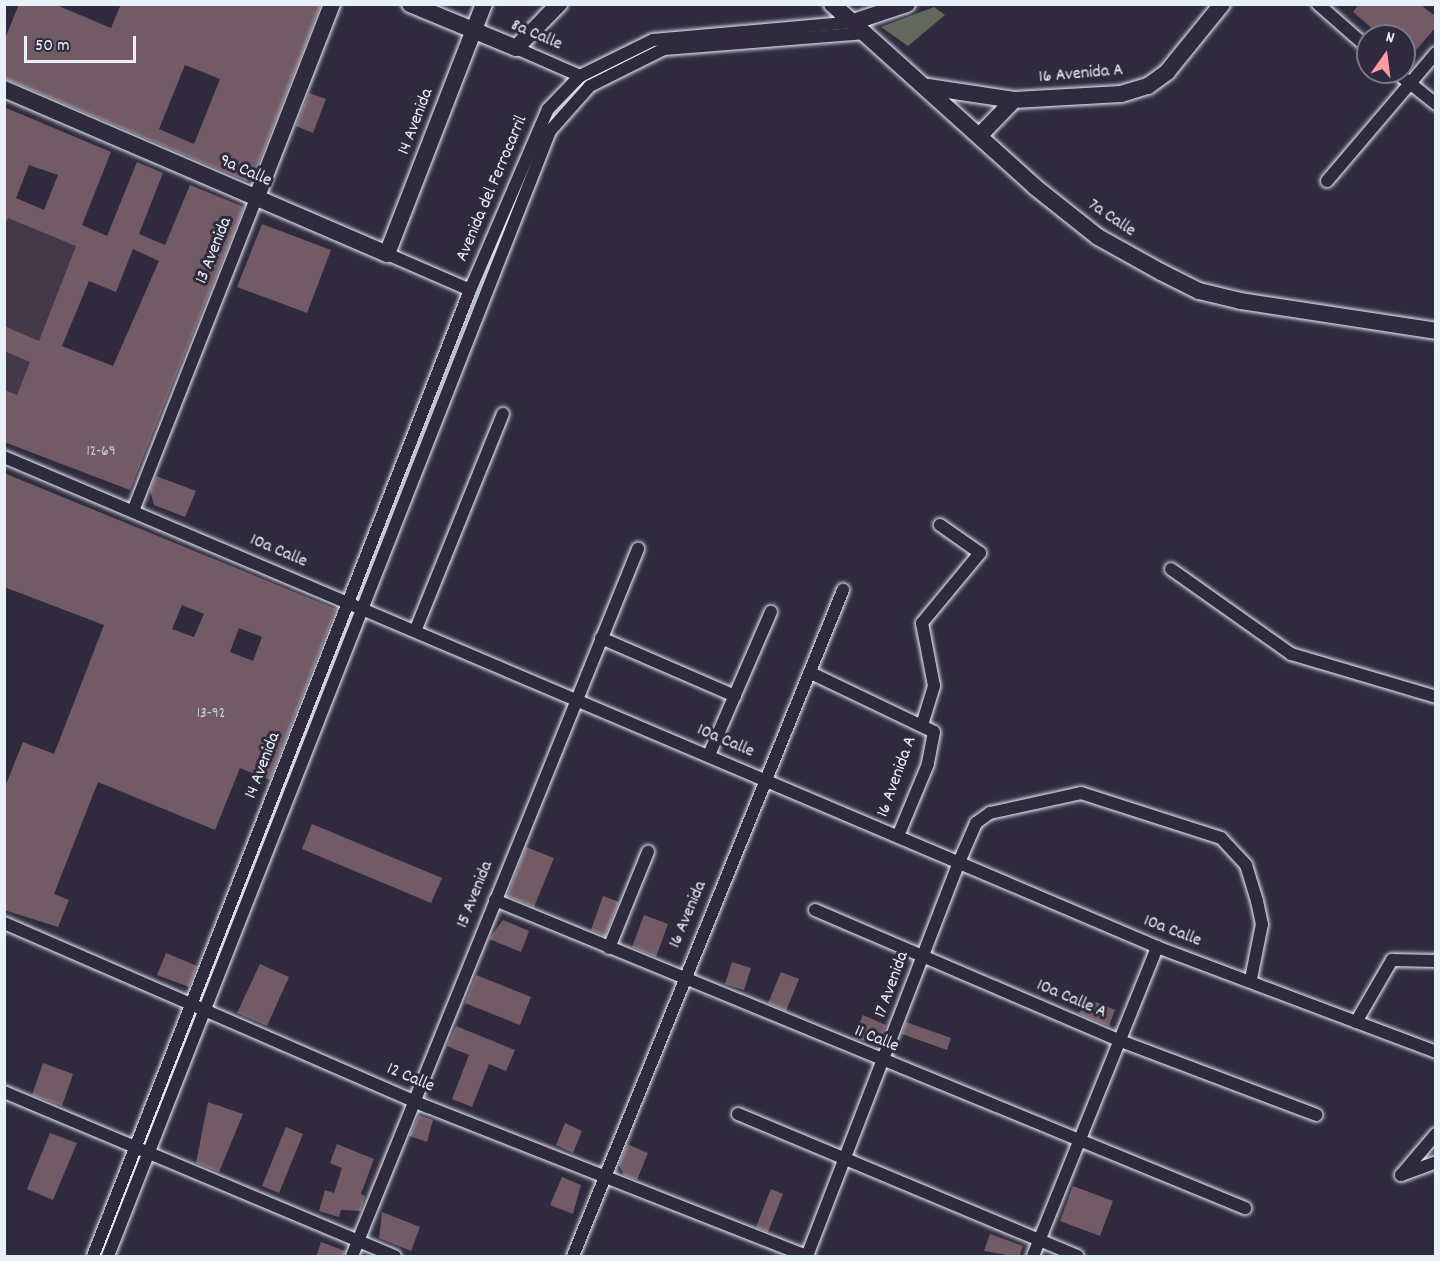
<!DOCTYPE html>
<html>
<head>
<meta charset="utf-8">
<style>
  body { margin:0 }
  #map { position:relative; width:1440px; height:1261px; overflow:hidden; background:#2f2a3d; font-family:Dekko,sans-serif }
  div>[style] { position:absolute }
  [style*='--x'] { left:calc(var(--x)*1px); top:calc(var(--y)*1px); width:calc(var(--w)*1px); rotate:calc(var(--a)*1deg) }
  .built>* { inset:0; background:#433949 }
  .green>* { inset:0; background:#61695d }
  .building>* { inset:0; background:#735b66 }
  .roads { filter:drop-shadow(0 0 2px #e8f1f8) drop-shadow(0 0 2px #e8f1f8) }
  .street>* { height:12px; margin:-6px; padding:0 6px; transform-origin:6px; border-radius:6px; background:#2f2a3d }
  .secondary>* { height:16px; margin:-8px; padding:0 8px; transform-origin:8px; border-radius:8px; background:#2f2a3d }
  span { translate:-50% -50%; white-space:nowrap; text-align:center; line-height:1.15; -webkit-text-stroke:6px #2f2a3d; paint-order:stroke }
  .number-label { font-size:15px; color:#cbccd4 }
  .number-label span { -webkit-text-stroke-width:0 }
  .street-label { font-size:18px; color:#e8f1f8 }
  .frame { position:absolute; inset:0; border:6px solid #e8f1f8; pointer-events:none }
  .north { position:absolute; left:1356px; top:24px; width:60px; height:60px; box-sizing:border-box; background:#2f2a3d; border:2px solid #797a88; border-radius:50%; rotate:14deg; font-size:16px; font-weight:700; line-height:24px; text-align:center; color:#e8f1f8 }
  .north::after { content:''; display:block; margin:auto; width:21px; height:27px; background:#ff9aa2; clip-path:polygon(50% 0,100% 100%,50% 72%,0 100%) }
  .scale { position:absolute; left:24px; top:36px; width:112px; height:27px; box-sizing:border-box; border:3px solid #e8f1f8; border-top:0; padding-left:8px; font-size:18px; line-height:21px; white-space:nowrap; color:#e8f1f8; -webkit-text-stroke:4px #2f2a3d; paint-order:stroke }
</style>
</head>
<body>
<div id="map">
  <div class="built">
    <i style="clip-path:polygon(16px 198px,107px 236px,43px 392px,5px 411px,4px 200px)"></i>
  </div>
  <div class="green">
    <i style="clip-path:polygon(934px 7px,945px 15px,908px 46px,881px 27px)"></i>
  </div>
  <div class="building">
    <i style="clip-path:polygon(evenodd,19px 4px,54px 4px,111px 28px,121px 4px,321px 4px,252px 180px,246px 181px,4px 78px,4px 41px,19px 4px,185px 65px,220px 79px,194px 144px,159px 129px,185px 65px)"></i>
    <i style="clip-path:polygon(1359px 4px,1420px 4px,1436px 17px,1436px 27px,1404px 64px,1404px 36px,1381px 36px,1353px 12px)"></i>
    <i style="clip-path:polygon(309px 93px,326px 99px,313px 133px,296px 126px)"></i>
    <i style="clip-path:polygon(evenodd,4px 107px,111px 152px,82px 225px,107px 236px,137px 162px,163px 173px,139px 234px,165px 245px,190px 185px,244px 207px,130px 490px,4px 442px,4px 390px,17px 395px,30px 362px,4px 351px,4px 326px,39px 341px,76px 246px,8px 218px,4px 225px,4px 107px,29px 165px,58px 175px,44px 210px,16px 198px,29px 165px,4px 107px,133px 249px,159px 261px,113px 366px,62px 346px,89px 281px,116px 292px,133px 249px)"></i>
    <i style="clip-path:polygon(262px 224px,331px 250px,307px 313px,237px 287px)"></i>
    <i style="clip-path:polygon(evenodd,4px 473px,336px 609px,270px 780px,240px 768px,215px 830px,98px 782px,54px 894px,69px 900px,58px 927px,4px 910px,4px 789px,23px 742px,54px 754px,104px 625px,4px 587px,4px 473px,182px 605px,204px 614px,194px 637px,172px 629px,182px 605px,4px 473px,239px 628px,262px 637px,253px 661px,230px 652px,239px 628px)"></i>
    <i style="clip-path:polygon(156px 476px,196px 491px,185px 517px,154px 505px,150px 490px)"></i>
    <i style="clip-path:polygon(312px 824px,442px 878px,431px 903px,302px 849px)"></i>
    <i style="clip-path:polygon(526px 847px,554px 858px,534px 907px,507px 896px)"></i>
    <i style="clip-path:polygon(603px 896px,619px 902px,605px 936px,591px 930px)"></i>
    <i style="clip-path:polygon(644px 915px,668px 924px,656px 957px,632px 947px)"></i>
    <i style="clip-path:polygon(503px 920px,529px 931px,521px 952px,489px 939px)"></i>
    <i style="clip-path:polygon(166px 953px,197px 966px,189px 987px,157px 975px)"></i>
    <i style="clip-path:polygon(732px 962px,751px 968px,744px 990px,725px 984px)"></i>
    <i style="clip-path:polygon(260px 964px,289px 977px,267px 1026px,237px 1013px)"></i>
    <i style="clip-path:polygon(781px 972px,799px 979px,786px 1011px,768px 1003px)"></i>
    <i style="clip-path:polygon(476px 975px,531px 997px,520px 1025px,465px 1003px)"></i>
    <i style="clip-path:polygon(1086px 998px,1115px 1010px,1109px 1026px,1079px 1014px)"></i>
    <i style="clip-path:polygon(863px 1015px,886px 1025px,878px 1044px,853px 1038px)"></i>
    <i style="clip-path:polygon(906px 1022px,951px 1038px,947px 1050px,902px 1034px)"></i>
    <i style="clip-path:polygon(456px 1026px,515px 1050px,506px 1071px,489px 1064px,472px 1107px,452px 1099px,469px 1055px,447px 1046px)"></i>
    <i style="clip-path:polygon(43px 1063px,73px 1074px,62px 1106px,32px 1095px)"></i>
    <i style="clip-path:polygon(208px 1102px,243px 1114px,219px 1172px,196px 1163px)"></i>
    <i style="clip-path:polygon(419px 1115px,433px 1120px,427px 1142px,409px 1136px)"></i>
    <i style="clip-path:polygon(565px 1123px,582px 1131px,573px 1153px,556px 1145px)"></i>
    <i style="clip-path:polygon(286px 1127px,303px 1134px,279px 1193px,262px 1186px)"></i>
    <i style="clip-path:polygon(50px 1133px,77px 1143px,53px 1200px,27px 1189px)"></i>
    <i style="clip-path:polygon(337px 1144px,374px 1159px,361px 1194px,365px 1196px,361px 1211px,341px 1210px,339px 1217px,319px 1211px,325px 1190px,334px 1193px,342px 1168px,330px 1163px)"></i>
    <i style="clip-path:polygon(627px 1144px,648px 1153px,637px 1180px,624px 1175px,619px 1165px)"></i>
    <i style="clip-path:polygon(562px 1177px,581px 1185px,573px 1214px,550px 1205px)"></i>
    <i style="clip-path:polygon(1073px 1186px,1113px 1201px,1100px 1236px,1060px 1221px)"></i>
    <i style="clip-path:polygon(771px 1189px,783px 1194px,768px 1232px,756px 1227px)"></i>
    <i style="clip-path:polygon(382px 1212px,420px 1227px,411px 1251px,379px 1238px)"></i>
    <i style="clip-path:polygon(990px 1234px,1023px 1246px,1019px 1257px,984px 1251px)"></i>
    <i style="clip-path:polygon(321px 1242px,345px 1251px,344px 1257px,316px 1257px)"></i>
  </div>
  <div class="roads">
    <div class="street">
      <i style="--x:1318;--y:4;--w:67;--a:41.3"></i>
      <i style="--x:516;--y:48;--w:70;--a:23.6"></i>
      <i style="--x:1396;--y:72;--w:51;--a:38.7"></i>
      <i style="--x:1327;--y:181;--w:168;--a:-49.6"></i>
      <i style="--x:387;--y:254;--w:90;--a:23.4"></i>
      <i style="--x:4;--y:457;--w:1253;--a:23.02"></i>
      <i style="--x:1157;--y:947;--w:298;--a:20.6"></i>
      <i style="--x:133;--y:511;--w:335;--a:-68.5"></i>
      <i style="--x:1171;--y:569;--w:147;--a:35.3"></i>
      <i style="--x:1291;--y:654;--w:151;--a:16.5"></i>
      <i style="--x:416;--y:629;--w:232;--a:-68"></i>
      <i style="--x:601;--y:638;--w:146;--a:23.4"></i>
      <i style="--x:811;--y:673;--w:136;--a:25.6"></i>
      <i style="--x:934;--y:732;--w:33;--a:101"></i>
      <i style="--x:928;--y:764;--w:78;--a:112.6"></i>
      <i style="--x:922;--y:725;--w:41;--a:-72.9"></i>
      <i style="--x:934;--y:686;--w:64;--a:-100.8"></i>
      <i style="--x:922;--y:623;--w:91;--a:-50.4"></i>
      <i style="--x:980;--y:553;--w:49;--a:-145"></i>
      <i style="--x:709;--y:755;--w:156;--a:-66.6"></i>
      <i style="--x:495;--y:900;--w:811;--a:22.33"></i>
      <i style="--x:815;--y:910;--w:330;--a:23.2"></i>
      <i style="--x:1118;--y:1040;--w:212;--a:20.7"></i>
      <i style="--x:4;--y:923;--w:462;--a:23.5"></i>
      <i style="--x:428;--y:1107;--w:407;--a:21.5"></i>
      <i style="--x:609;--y:948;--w:104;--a:-67.9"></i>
      <i style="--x:1356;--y:1022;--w:72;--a:-59.9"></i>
      <i style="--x:1392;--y:960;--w:44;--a:1.3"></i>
      <i style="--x:4;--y:1092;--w:424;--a:22.8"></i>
      <i style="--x:738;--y:1114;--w:368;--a:22.7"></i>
      <i style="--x:1436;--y:1134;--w:54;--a:130.5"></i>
      <i style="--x:1401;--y:1175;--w:37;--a:-20"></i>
      <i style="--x:93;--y:1256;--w:1037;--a:-68.68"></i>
      <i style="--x:470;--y:290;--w:197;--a:-66.7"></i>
      <i style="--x:548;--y:109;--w:46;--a:-45.9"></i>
      <i style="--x:580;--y:76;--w:81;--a:-26.3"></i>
      <i style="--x:653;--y:40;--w:201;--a:-5.1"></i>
      <i style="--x:108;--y:1256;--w:1209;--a:-68.55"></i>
      <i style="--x:550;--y:131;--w:60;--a:-48.4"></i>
      <i style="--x:590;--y:86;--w:83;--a:-26.6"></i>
      <i style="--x:664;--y:49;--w:203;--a:-4.5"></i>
      <i style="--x:352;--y:1256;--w:763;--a:-67.98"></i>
      <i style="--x:573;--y:1256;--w:719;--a:-67.93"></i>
      <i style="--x:807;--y:1256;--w:422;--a:-68.9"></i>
      <i style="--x:959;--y:862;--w:43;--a:-66.4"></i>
      <i style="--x:976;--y:823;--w:17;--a:-36"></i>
      <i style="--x:990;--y:813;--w:93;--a:-12.4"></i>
      <i style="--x:1081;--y:793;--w:147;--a:17.8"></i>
      <i style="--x:1221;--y:838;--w:37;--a:47"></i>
      <i style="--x:1246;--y:865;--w:38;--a:73"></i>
      <i style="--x:1257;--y:901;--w:24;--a:78"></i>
      <i style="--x:1262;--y:924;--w:56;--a:101.3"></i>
      <i style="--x:1033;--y:1256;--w:333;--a:-68.1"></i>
    </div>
    <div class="secondary">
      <i style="--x:410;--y:4;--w:115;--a:22.5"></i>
      <i style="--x:516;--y:48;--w:62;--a:-45.7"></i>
      <i style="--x:832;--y:4;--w:273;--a:42"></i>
      <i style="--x:1035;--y:187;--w:80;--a:38.4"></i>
      <i style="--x:1098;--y:237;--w:72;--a:29.1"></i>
      <i style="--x:1161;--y:272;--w:42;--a:26.6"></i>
      <i style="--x:1199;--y:291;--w:43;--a:13.4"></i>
      <i style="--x:1241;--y:301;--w:197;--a:8.7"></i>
      <i style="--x:853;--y:22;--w:57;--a:-18.4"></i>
      <i style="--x:928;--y:87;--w:87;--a:8.6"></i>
      <i style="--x:1014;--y:100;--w:107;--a:-3.2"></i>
      <i style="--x:1121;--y:94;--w:28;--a:-17"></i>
      <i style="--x:1148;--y:86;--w:24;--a:-36"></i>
      <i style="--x:1167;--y:72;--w:87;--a:-51"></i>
      <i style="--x:4;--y:89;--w:417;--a:23.3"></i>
      <i style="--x:387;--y:254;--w:268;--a:-68.8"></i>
      <i style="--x:982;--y:133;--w:46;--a:-45.9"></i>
      <i style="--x:256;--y:199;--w:209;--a:-68.7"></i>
    </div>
  </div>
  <div class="number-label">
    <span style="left:101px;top:453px">12-69</span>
    <span style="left:211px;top:715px">13-92</span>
  </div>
  <div class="street-label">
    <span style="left:536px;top:36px;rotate:23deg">8a Calle</span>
    <span style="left:1081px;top:75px;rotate:-5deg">16 Avenida A</span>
    <span style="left:417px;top:122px;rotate:-69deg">14 Avenida</span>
    <span style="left:245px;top:172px;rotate:24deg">9a Calle</span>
    <span style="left:493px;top:189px;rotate:-67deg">Avenida del Ferrocarril</span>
    <span style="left:1111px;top:219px;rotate:34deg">7a Calle</span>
    <span style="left:215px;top:251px;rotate:-68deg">13 Avenida</span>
    <span style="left:278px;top:552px;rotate:23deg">10a Calle</span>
    <span style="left:725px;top:742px;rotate:23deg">10a Calle</span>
    <span style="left:264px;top:766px;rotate:-69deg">14 Avenida</span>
    <span style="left:898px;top:777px;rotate:-70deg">16 Avenida A</span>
    <span style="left:476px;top:895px;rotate:-68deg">15 Avenida</span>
    <span style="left:689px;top:915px;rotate:-67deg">16 Avenida</span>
    <span style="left:1172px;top:932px;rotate:21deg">10a Calle</span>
    <span style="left:893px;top:985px;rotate:-70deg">17 Avenida</span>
    <span style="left:1071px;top:1000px;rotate:23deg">10a Calle A</span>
    <span style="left:876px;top:1040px;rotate:22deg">11 Calle</span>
    <span style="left:410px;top:1079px;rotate:23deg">12 Calle</span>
  </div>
  <div class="frame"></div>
  <div class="north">N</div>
  <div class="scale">50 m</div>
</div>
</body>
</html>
